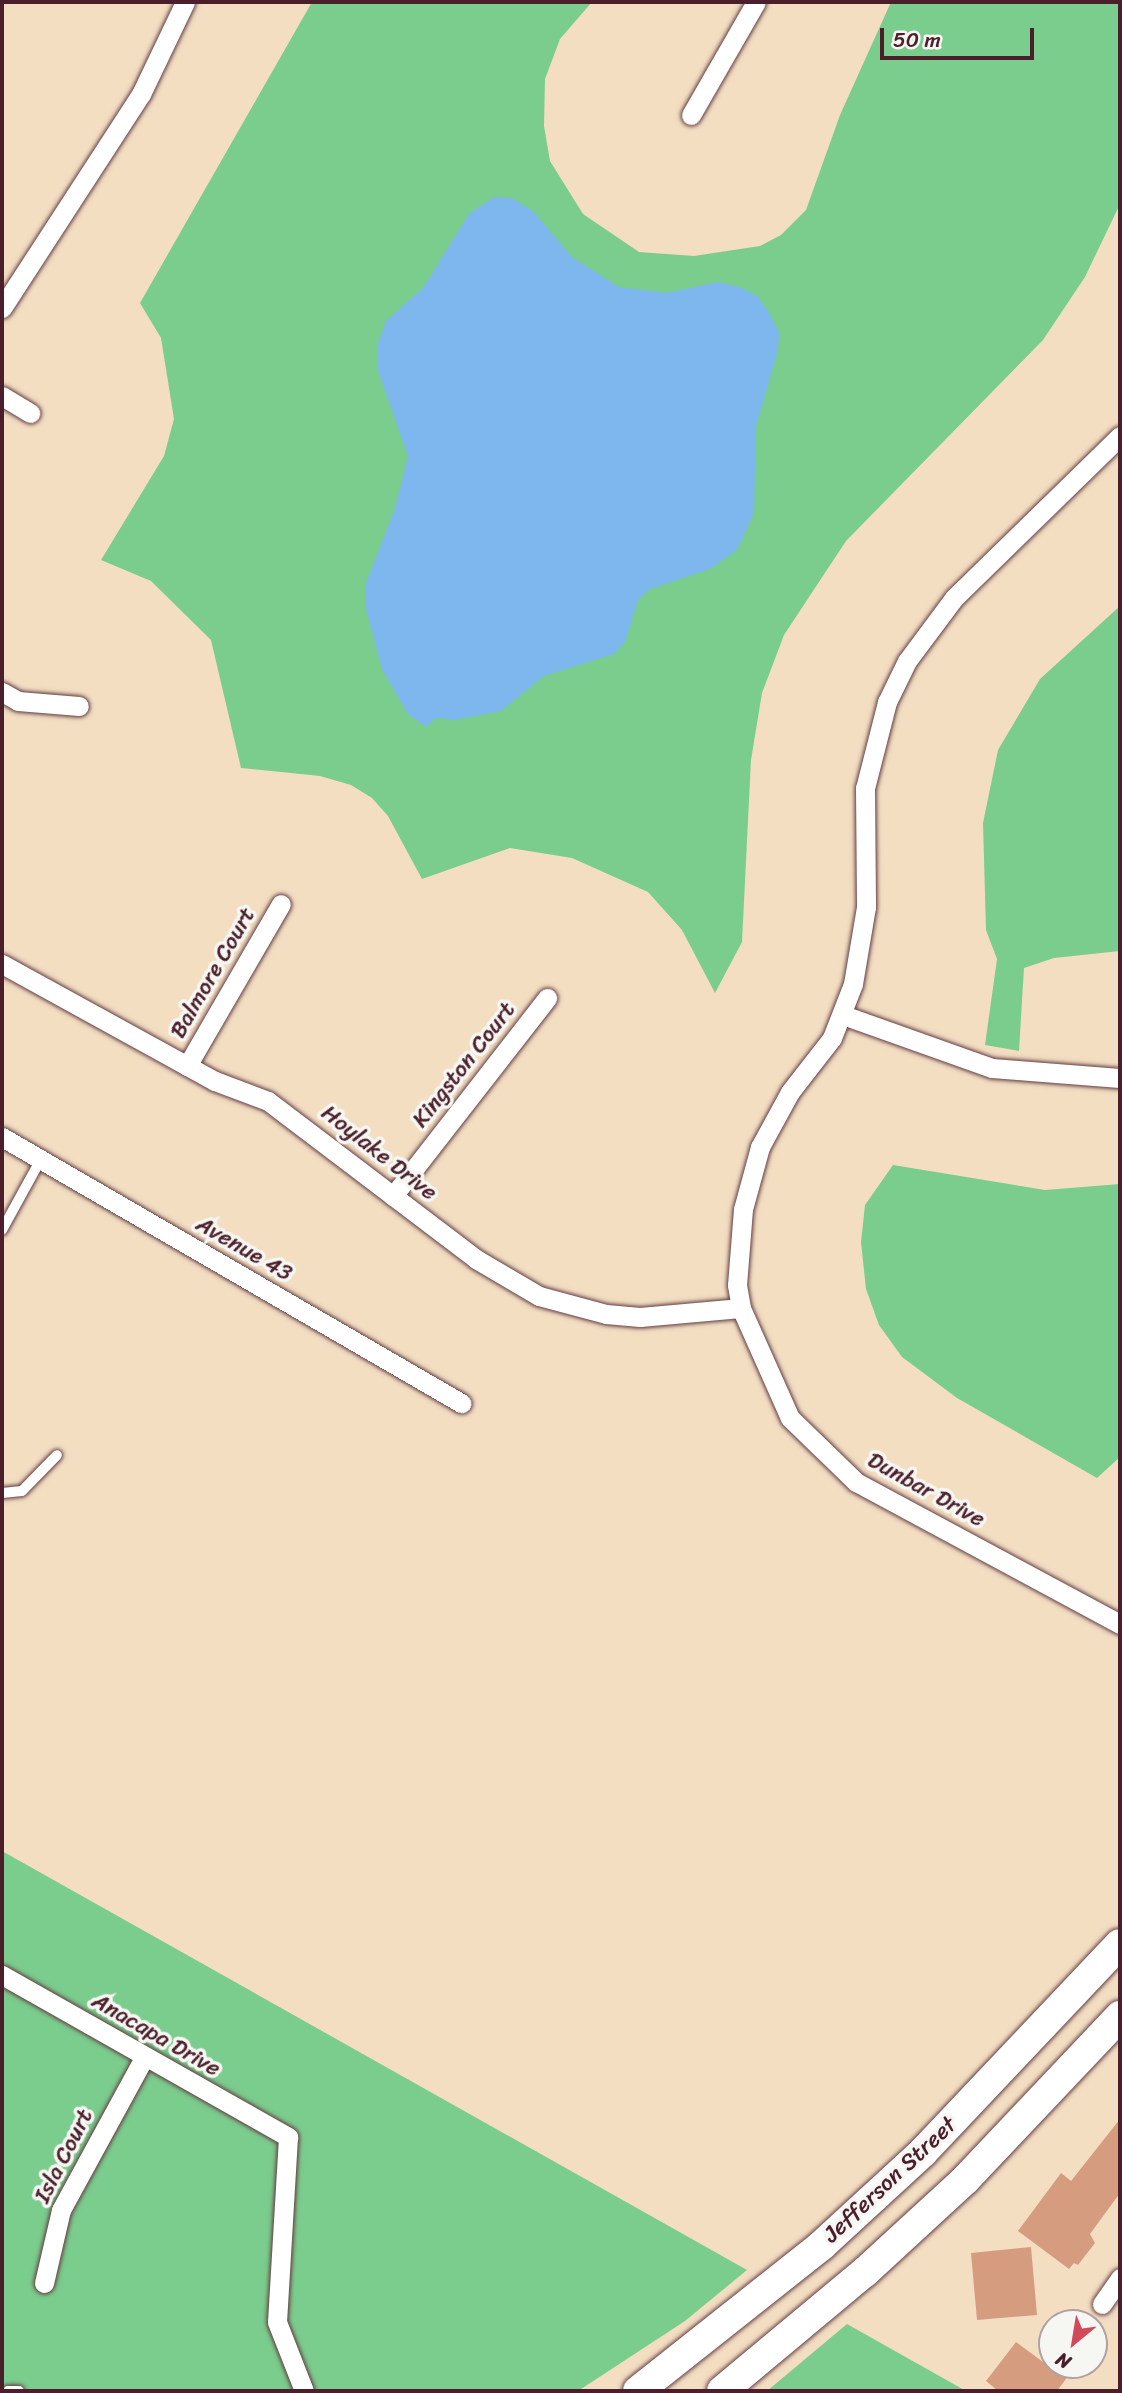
<!DOCTYPE html>
<html>
<head>
<meta charset="utf-8">
<style>
  body { margin:0 }
  #map { position:relative; width:1122px; height:2393px; overflow:hidden; background:#f3dec2; font-family:Sriracha,sans-serif }
  div>[style] { position:absolute }
  [style*='--x'] { left:calc(var(--x)*1px); top:calc(var(--y)*1px); width:calc(var(--w)*1px); rotate:calc(var(--a)*1deg) }
  .green>* { inset:0; background:#7bcd8e }
  .water>* { inset:0; background:#7db7ee }
  .building>* { inset:0; background:#d69c7f }
  .roads { filter:drop-shadow(0 0 2px #633c42) drop-shadow(0 0 2px #633c42) }
  .lane>* { height:10px; margin:-5px; padding:0 5px; transform-origin:5px; border-radius:5px; background:#fff }
  .street>* { height:19px; margin:-9.5px; padding:0 9.5px; transform-origin:9.5px; border-radius:9.5px; background:#fff }
  .primary>* { height:30px; margin:-15px; padding:0 15px; transform-origin:15px; border-radius:15px; background:#fff }
  span { translate:-50% -50%; white-space:nowrap; text-align:center; line-height:1.15; -webkit-text-stroke:7px #f6f6f2; paint-order:stroke }
  .street-label { font-size:23px; color:#4a1f2b }
  .frame { position:absolute; inset:0; border:4px solid #4a1f2b; pointer-events:none }
  .north { position:absolute; left:1038px; top:2309px; width:70px; height:70px; box-sizing:border-box; background:#f6f6f2; border:2px solid #b1a0a2; border-radius:50%; rotate:210deg; font-size:19px; font-weight:700; line-height:28px; text-align:center; color:#4a1f2b }
  .north::after { content:''; display:block; margin:auto; width:24px; height:32px; background:#d1495b; clip-path:polygon(50% 0,100% 100%,50% 72%,0 100%) }
  .scale { position:absolute; left:880px; top:28px; width:154px; height:32px; box-sizing:border-box; border:4px solid #4a1f2b; border-top:0; padding-left:9px; font-size:21px; line-height:24px; white-space:nowrap; color:#4a1f2b; -webkit-text-stroke:5px #f6f6f2; paint-order:stroke }
</style>
</head>
<body>
<div id="map">
  <div class="green">
    <i style="clip-path:polygon(312px 2px,592px 2px,560px 39px,545px 79px,544px 126px,550px 161px,583px 214px,639px 252px,694px 256px,760px 246px,781px 235px,806px 210px,840px 115px,891px 2px,1120px 2px,1120px 204px,1085px 277px,1043px 340px,846px 541px,784px 635px,762px 693px,751px 760px,742px 942px,715px 993px,682px 930px,648px 892px,572px 858px,510px 848px,422px 879px,388px 816px,372px 798px,351px 785px,320px 776px,241px 768px,211px 640px,151px 581px,101px 560px,164px 456px,174px 419px,161px 338px,140px 303px)"></i>
    <i style="clip-path:polygon(1120px 606px,1120px 951px,1054px 958px,1024px 968px,1019px 1051px,985px 1045px,997px 959px,986px 930px,983px 823px,998px 750px,1040px 679px)"></i>
    <i style="clip-path:polygon(893px 1165px,1045px 1190px,1120px 1184px,1120px 1457px,1097px 1478px,957px 1398px,902px 1357px,879px 1325px,866px 1289px,861px 1242px,865px 1205px)"></i>
    <i style="clip-path:polygon(2px 1851px,747px 2270px,685px 2321px,578px 2391px,2px 2391px)"></i>
    <i style="clip-path:polygon(847px 2324px,966px 2391px,767px 2391px)"></i>
  </div>
  <div class="water">
    <i style="clip-path:polygon(494px 197px,512px 198px,534px 212px,572px 257px,619px 287px,666px 293px,719px 282px,742px 288px,757px 296px,768px 311px,779px 332px,778px 350px,756px 426px,754px 513px,737px 550px,710px 569px,650px 589px,638px 600px,625px 642px,614px 654px,544px 676px,501px 711px,454px 720px,436px 718px,426px 727px,408px 714px,382px 669px,366px 609px,366px 583px,395px 508px,408px 456px,378px 371px,378px 343px,386px 321px,423px 288px,469px 214px)"></i>
  </div>
  <div class="building">
    <i style="clip-path:polygon(1120px 2119px,1120px 2193px,1090px 2234px,1095px 2243px,1078px 2265px,1074px 2263px,1069px 2269px,1018px 2231px,1061px 2173px,1071px 2181px)"></i>
    <i style="clip-path:polygon(1031px 2247px,1037px 2315px,977px 2320px,971px 2253px)"></i>
    <i style="clip-path:polygon(1016px 2342px,1043px 2362px,1051px 2357px,1052px 2365px,1071px 2372px,1057px 2391px,998px 2391px,986px 2381px)"></i>
  </div>
  <div class="roads">
    <div class="lane">
      <i style="--x:2;--y:1230;--w:81;--a:-61.2"></i>
      <i style="--x:2;--y:1493;--w:20;--a:-6"></i>
      <i style="--x:22;--y:1491;--w:50;--a:-45.8"></i>
      <i style="--x:8;--y:2391;--w:11;--a:0"></i>
    </div>
    <div class="street">
      <i style="--x:691;--y:115;--w:130;--a:-60.1"></i>
      <i style="--x:2;--y:308;--w:255;--a:-57"></i>
      <i style="--x:141;--y:94;--w:102;--a:-64.4"></i>
      <i style="--x:2;--y:396;--w:33;--a:31"></i>
      <i style="--x:1120;--y:436;--w:232;--a:135.7"></i>
      <i style="--x:954;--y:598;--w:79;--a:126.7"></i>
      <i style="--x:907;--y:661;--w:46;--a:116"></i>
      <i style="--x:887;--y:702;--w:89;--a:104.3"></i>
      <i style="--x:865;--y:788;--w:119;--a:89.5"></i>
      <i style="--x:866;--y:907;--w:78;--a:99.6"></i>
      <i style="--x:853;--y:984;--w:58;--a:111.3"></i>
      <i style="--x:832;--y:1038;--w:68;--a:127.9"></i>
      <i style="--x:790;--y:1092;--w:63;--a:118.6"></i>
      <i style="--x:760;--y:1147;--w:64;--a:105.3"></i>
      <i style="--x:743;--y:1209;--w:76;--a:94.5"></i>
      <i style="--x:737;--y:1285;--w:23;--a:80"></i>
      <i style="--x:741;--y:1308;--w:120;--a:66"></i>
      <i style="--x:790;--y:1418;--w:92;--a:44.1"></i>
      <i style="--x:856;--y:1482;--w:300;--a:28.3"></i>
      <i style="--x:2;--y:692;--w:18;--a:29"></i>
      <i style="--x:18;--y:701;--w:61;--a:4.7"></i>
      <i style="--x:2;--y:964;--w:243;--a:28.8"></i>
      <i style="--x:215;--y:1081;--w:57;--a:20.7"></i>
      <i style="--x:268;--y:1101;--w:261;--a:37.2"></i>
      <i style="--x:476;--y:1259;--w:73;--a:30.4"></i>
      <i style="--x:539;--y:1296;--w:69;--a:15"></i>
      <i style="--x:606;--y:1314;--w:34;--a:5"></i>
      <i style="--x:640;--y:1317;--w:101;--a:-5.1"></i>
      <i style="--x:843;--y:1015;--w:158;--a:19.6"></i>
      <i style="--x:992;--y:1068;--w:128;--a:4.5"></i>
      <i style="--x:187;--y:1066;--w:187;--a:-59.9"></i>
      <i style="--x:2;--y:1137;--w:531;--a:30.09"></i>
      <i style="--x:393;--y:1196;--w:251;--a:-52.1"></i>
      <i style="--x:2;--y:1975;--w:329;--a:29.5"></i>
      <i style="--x:288;--y:2137;--w:185;--a:93.4"></i>
      <i style="--x:277;--y:2322;--w:74;--a:68.6"></i>
      <i style="--x:44;--y:2283;--w:75;--a:-76.9"></i>
      <i style="--x:61;--y:2210;--w:173;--a:-61.4"></i>
      <i style="--x:1102;--y:2304;--w:32;--a:-55"></i>
    </div>
    <div class="primary">
      <i style="--x:638;--y:2391;--w:235;--a:-38.4"></i>
      <i style="--x:822;--y:2245;--w:137;--a:-42.6"></i>
      <i style="--x:923;--y:2152;--w:286;--a:-46.6"></i>
      <i style="--x:722;--y:2391;--w:186;--a:-39.8"></i>
      <i style="--x:865;--y:2272;--w:136;--a:-42.6"></i>
      <i style="--x:965;--y:2180;--w:226;--a:-46.6"></i>
    </div>
  </div>
  <div class="street-label">
    <span style="left:213px;top:973px;rotate:-60deg">Balmore Court</span>
    <span style="left:464px;top:1065px;rotate:-52deg">Kingston Court</span>
    <span style="left:379px;top:1153px;rotate:38deg">Hoylake Drive</span>
    <span style="left:244px;top:1249px;rotate:30deg">Avenue 43</span>
    <span style="left:926px;top:1490px;rotate:29deg">Dunbar Drive</span>
    <span style="left:156px;top:2035px;rotate:30deg">Anacapa Drive</span>
    <span style="left:64px;top:2156px;rotate:-63deg">Isla Court</span>
    <span style="left:890px;top:2180px;rotate:-43deg">Jefferson Street</span>
  </div>
  <div class="frame"></div>
  <div class="north">N</div>
  <div class="scale">50 m</div>
</div>
</body>
</html>
